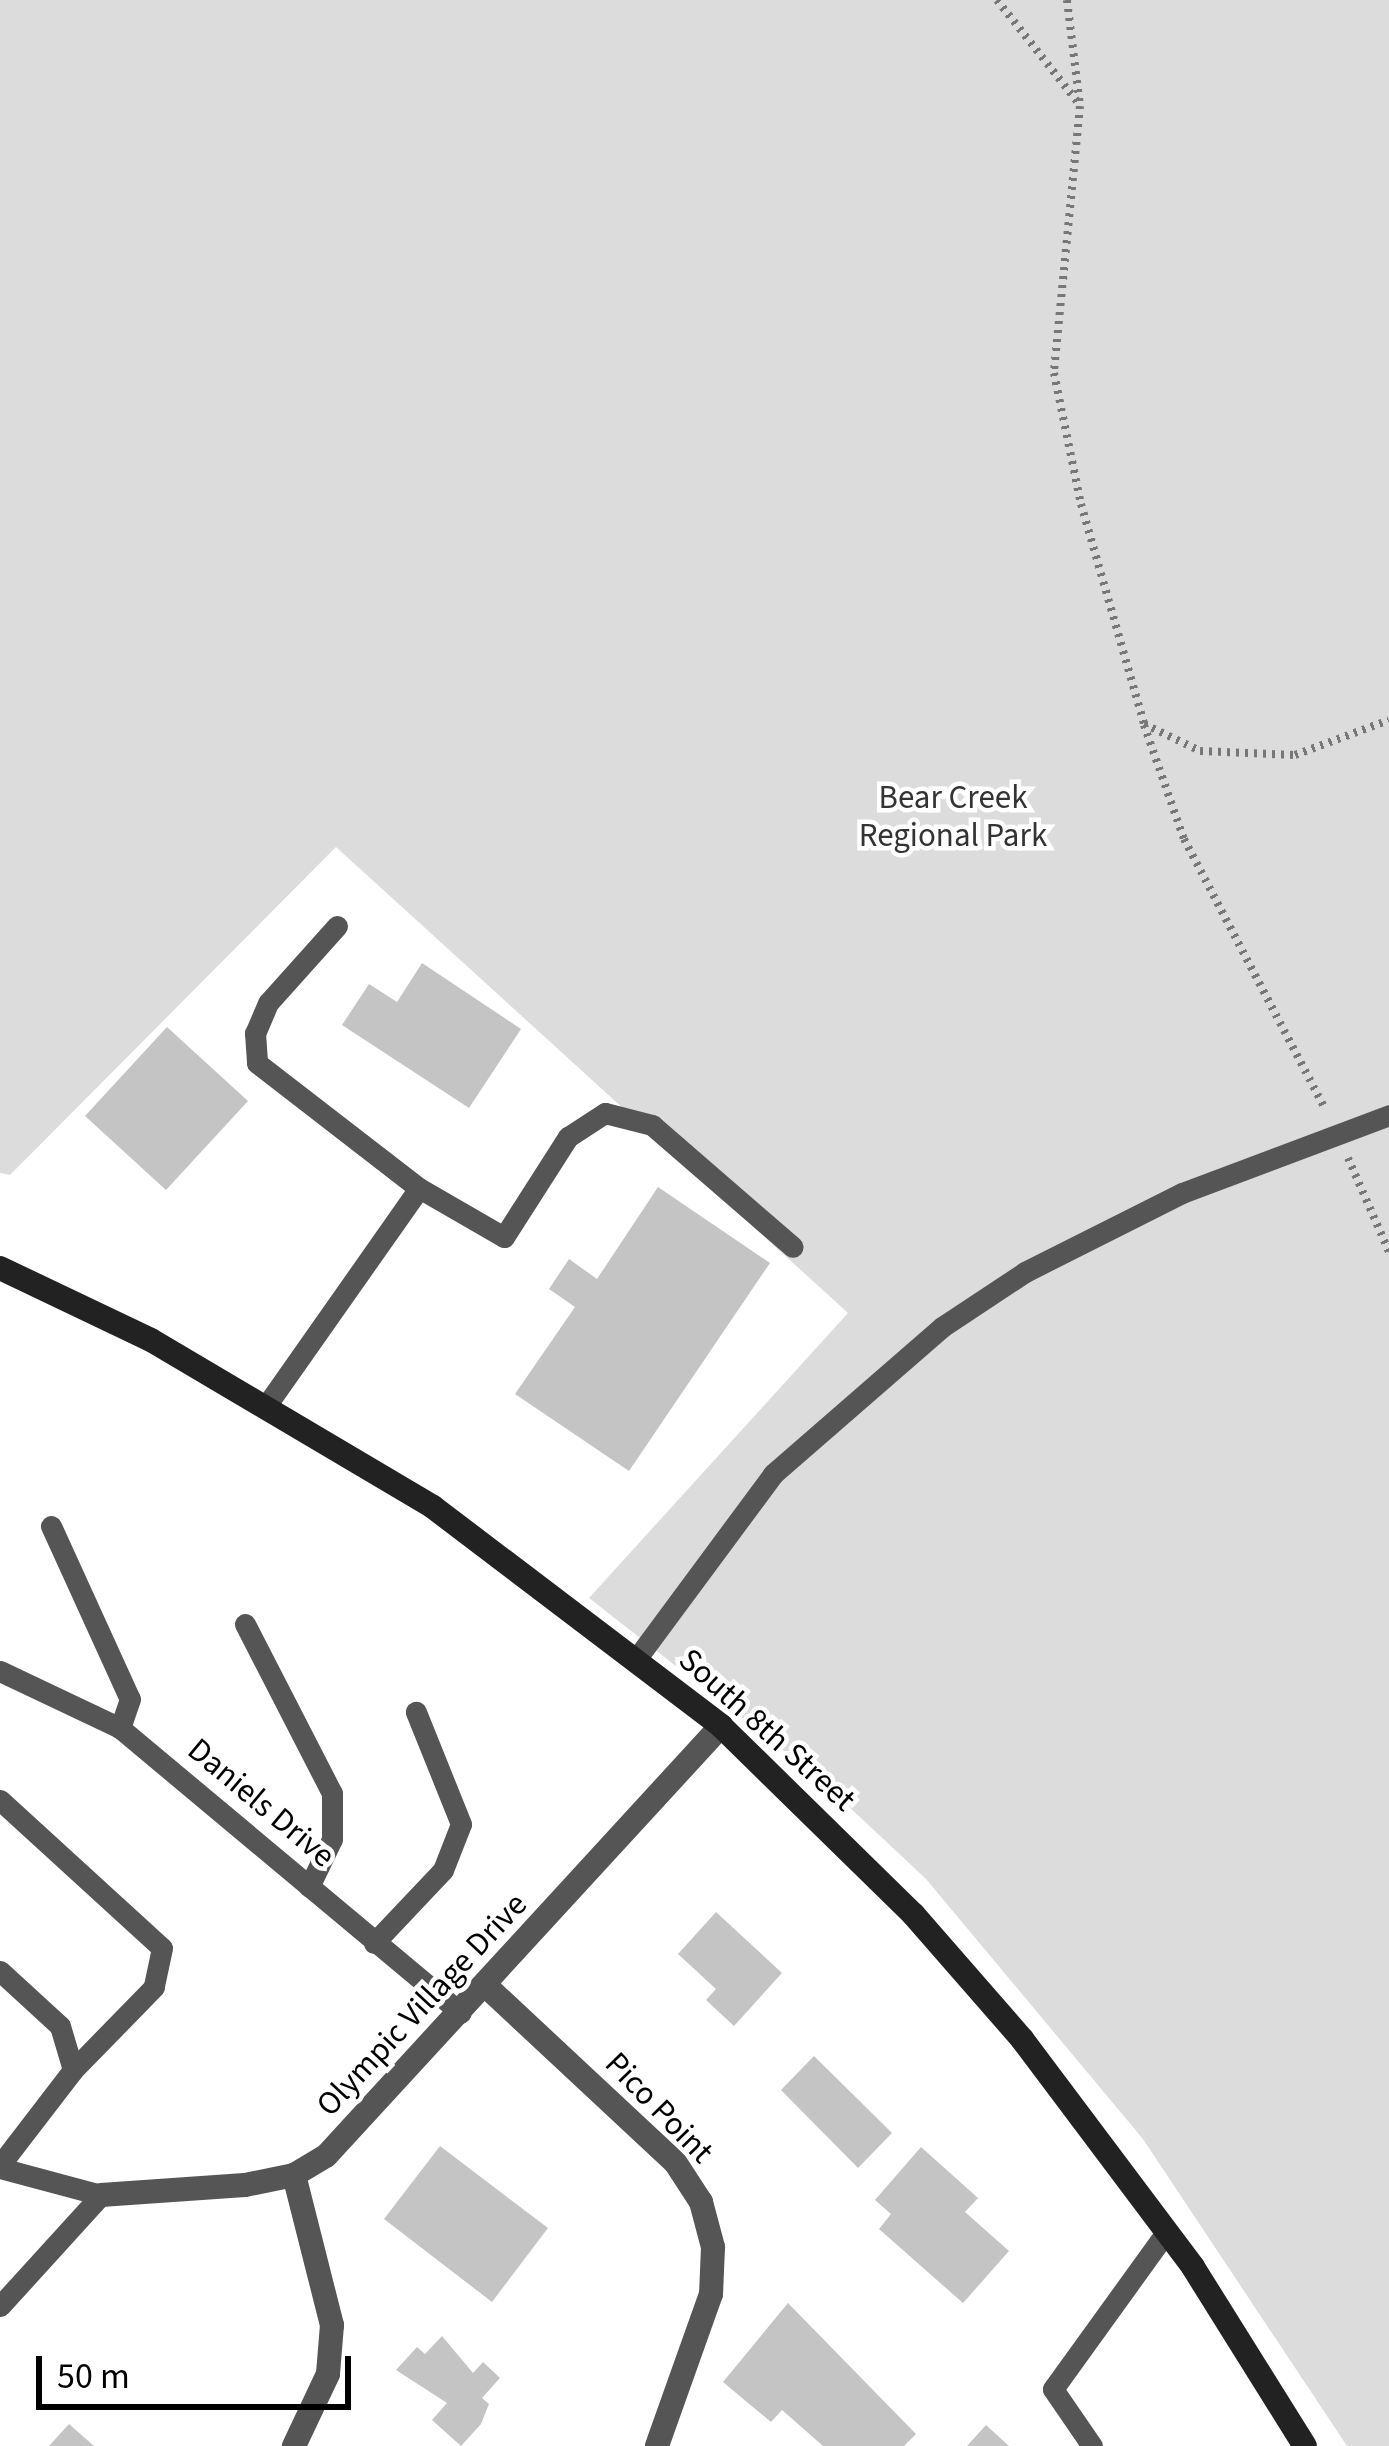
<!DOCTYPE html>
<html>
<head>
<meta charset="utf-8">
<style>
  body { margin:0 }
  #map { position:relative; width:1389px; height:2446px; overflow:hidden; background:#fff; font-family:"Source Sans 3",sans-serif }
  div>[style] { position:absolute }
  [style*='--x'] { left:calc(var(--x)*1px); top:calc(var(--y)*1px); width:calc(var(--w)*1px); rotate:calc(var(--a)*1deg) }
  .green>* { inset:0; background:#dcdcdc }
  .building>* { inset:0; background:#c4c4c4 }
  .path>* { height:8px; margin-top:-4px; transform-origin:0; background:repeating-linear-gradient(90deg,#777 0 3px,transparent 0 9px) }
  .service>* { height:21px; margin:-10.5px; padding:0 10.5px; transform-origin:10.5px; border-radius:10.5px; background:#555 }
  .minor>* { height:24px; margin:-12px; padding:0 12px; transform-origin:12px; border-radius:12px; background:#555 }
  .secondary>* { height:24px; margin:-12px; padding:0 12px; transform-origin:12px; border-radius:12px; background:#222 }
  span { translate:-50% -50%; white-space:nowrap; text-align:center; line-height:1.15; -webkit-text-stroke:9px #fff; paint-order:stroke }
  .park-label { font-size:33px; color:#333 }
  .street-label { font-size:33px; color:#000 }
  .scale { position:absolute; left:36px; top:2356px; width:315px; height:54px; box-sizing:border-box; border:6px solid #000; border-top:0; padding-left:15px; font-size:36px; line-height:42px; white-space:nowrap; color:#000; -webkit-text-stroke:9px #fff; paint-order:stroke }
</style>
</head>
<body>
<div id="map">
  <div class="green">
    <i style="clip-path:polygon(0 0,1389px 0,1389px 2446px,1347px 2446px,1143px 2139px,926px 1879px,815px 1775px,589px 1598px,848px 1313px,336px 847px,10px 1175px,0 1173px)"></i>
  </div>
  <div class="building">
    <i style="clip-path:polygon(422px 963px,521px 1029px,469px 1108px,342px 1025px,369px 984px,397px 1002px)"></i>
    <i style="clip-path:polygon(167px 1027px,248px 1101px,166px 1190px,85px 1116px)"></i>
    <i style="clip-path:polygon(658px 1187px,770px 1263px,629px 1471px,515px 1394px,575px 1307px,549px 1289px,569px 1259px,597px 1279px)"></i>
    <i style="clip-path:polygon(716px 1912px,782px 1973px,734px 2026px,706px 2000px,716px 1989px,678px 1954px)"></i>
    <i style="clip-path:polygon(814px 2056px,892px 2133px,858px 2168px,781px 2090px)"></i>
    <i style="clip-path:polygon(440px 2146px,548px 2228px,492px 2302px,384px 2219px)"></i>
    <i style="clip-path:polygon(921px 2147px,978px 2198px,965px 2212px,1009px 2251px,963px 2303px,879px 2229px,891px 2214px,875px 2200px)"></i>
    <i style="clip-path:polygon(788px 2303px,916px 2434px,904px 2446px,823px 2446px,782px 2410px,771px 2422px,723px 2382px)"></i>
    <i style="clip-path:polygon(442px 2336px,473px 2373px,483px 2362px,500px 2378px,482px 2398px,489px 2404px,481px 2424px,461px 2446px,432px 2420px,447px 2403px,396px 2370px,417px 2347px,425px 2354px)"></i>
    <i style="clip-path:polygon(69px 2424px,94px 2446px,49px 2446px)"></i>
    <i style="clip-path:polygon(986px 2425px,1009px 2446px,967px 2446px)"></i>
  </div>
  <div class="path">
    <i style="--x:997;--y:0;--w:134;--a:51.7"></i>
    <i style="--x:1067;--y:0;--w:107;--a:83"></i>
    <i style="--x:1080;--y:106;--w:268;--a:95.6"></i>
    <i style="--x:1054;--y:373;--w:134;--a:78.4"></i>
    <i style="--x:1081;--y:504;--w:229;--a:74"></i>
    <i style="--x:1144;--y:724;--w:62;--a:25.7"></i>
    <i style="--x:1200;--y:751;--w:95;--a:2.4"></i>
    <i style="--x:1295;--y:755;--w:100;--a:-20.4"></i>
    <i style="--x:1144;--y:725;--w:121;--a:70.7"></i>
    <i style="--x:1184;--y:839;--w:302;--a:62.4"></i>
    <i style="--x:1348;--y:1158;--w:103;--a:66.4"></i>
  </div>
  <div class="service">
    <i style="--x:337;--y:926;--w:103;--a:131.9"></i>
    <i style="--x:268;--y:1003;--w:33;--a:113"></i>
    <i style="--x:255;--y:1033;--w:30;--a:86"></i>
    <i style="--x:257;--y:1063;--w:205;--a:37.7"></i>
    <i style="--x:266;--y:1406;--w:266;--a:-54.9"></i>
    <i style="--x:419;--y:1188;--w:98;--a:30"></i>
    <i style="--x:504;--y:1237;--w:119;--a:-57.4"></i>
    <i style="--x:568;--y:1137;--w:44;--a:-33"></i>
    <i style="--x:605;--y:1113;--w:49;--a:14.3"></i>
    <i style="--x:652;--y:1125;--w:186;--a:40.9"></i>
    <i style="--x:51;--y:1526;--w:190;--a:65.5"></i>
    <i style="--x:130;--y:1699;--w:31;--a:109"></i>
    <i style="--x:245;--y:1624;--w:190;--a:62.8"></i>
    <i style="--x:332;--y:1793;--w:46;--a:90"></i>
    <i style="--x:332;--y:1839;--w:53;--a:115.6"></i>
    <i style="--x:637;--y:1658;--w:229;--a:-53.5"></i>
    <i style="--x:773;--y:1474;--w:224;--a:-41"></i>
    <i style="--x:942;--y:1327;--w:100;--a:-33.5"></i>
    <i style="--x:1025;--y:1272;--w:176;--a:-26.7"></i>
    <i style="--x:1182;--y:1193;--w:221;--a:-20.6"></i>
    <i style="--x:0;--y:1671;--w:133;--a:25.4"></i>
    <i style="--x:120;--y:1728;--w:444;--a:39.9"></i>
    <i style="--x:0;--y:1800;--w:219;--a:42.4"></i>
    <i style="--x:162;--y:1948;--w:40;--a:102"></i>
    <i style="--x:154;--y:1987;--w:116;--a:134.3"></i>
    <i style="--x:374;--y:1943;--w:100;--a:-46.6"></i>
    <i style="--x:443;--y:1870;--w:49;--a:-68.6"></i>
    <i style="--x:461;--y:1824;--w:121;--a:-111.9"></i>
    <i style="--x:0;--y:1971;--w:81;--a:42.5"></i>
    <i style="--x:60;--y:2026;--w:46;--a:73.5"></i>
    <i style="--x:73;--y:2070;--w:120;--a:127.5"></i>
    <i style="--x:0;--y:2168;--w:105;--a:15"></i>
    <i style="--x:101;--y:2195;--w:150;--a:132.3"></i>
    <i style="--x:1092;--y:2446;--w:69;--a:-124.4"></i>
    <i style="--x:1053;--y:2389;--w:195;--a:-54.2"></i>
  </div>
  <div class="minor">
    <i style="--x:486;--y:1986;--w:258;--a:43"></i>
    <i style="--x:675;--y:2162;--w:48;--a:57"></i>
    <i style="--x:701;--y:2202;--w:47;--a:75.1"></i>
    <i style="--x:713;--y:2247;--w:47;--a:92.4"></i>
    <i style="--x:711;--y:2294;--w:161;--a:109.6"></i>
    <i style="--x:294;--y:2175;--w:155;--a:75.8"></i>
    <i style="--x:332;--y:2325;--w:49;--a:94.7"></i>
    <i style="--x:328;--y:2374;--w:80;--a:115.3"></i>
    <i style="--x:101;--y:2195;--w:144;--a:-4"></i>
    <i style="--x:245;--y:2185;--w:50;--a:-11.5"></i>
    <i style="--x:294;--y:2175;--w:37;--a:-31"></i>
    <i style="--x:326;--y:2156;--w:584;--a:-47.43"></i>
  </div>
  <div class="secondary">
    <i style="--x:0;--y:1268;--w:167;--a:25.5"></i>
    <i style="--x:151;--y:1340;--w:328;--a:30.6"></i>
    <i style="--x:433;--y:1507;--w:362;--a:37.2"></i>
    <i style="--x:721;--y:1726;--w:269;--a:44.4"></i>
    <i style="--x:913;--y:1914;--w:166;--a:48.9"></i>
    <i style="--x:1022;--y:2039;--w:285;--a:53.1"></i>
    <i style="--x:1193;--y:2267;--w:211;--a:58"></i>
  </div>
  <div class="park-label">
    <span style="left:953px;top:817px">Bear Creek<br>Regional Park</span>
  </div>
  <div class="street-label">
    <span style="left:767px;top:1730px;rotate:42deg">South 8th Street</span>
    <span style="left:261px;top:1803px;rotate:40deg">Daniels Drive</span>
    <span style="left:422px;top:2005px;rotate:-47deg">Olympic Village Drive</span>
    <span style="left:659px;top:2108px;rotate:46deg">Pico Point</span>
  </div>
  <div class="scale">50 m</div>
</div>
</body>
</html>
